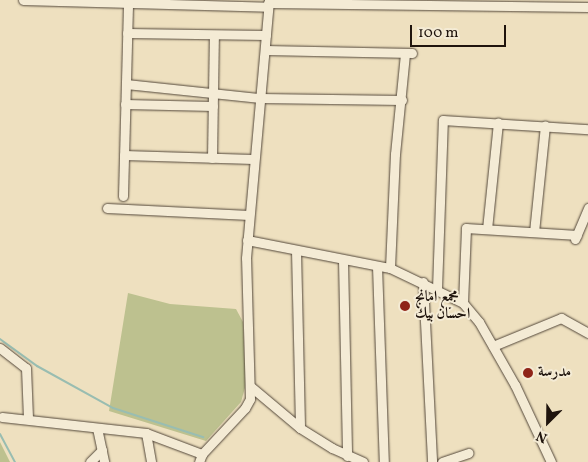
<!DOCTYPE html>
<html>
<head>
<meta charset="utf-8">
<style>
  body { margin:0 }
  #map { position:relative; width:588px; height:462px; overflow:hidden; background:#eee0bf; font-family:Vollkorn,Amiri,serif }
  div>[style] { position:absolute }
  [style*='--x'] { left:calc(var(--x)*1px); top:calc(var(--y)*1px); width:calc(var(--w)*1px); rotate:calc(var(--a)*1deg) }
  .green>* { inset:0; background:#bdc18f }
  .stream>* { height:2px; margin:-1px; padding:0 1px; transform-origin:1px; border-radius:1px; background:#99bdb1 }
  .roads { filter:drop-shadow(0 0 1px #53473a) drop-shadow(0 0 1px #53473a) }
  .minor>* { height:9px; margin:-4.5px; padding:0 4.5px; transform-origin:4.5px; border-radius:4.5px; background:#f4ebd5 }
  .dots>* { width:14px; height:14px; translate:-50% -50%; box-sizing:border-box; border:2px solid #f4ebd5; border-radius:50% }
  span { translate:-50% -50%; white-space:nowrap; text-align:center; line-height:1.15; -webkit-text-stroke:4px #f4ebd5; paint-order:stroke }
  .poi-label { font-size:15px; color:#1f140d; font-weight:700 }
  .left { translate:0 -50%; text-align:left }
  .north { position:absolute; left:523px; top:397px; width:50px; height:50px; -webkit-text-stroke:4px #f4ebd5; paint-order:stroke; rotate:203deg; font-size:14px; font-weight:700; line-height:20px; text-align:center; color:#1f140d }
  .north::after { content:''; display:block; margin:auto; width:18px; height:22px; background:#1f140d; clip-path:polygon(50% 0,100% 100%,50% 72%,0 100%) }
  .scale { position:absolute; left:410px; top:25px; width:96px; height:22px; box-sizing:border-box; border:2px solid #1f140d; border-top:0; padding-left:6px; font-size:15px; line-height:18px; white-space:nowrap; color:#1f140d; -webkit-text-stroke:4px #f4ebd5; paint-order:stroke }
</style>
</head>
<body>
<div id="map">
  <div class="green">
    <i style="clip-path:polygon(128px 293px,170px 304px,236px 309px,243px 322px,246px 384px,241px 402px,206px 441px,109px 411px)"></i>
    <i style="clip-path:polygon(0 442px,10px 462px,0 462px)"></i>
  </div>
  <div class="stream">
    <i style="--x:0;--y:339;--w:46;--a:36.1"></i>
    <i style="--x:37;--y:366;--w:87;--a:28.9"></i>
    <i style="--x:113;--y:408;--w:95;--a:17.9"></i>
    <i style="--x:0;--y:434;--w:32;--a:62"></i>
  </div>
  <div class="roads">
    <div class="minor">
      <i style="--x:23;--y:0;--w:245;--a:1.6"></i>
      <i style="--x:268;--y:3;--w:320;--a:0.7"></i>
      <i style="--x:127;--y:33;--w:139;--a:0.8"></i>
      <i style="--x:265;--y:50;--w:147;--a:1.2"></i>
      <i style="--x:126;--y:84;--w:135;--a:6"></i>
      <i style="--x:260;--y:98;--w:142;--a:0.8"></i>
      <i style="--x:125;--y:104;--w:88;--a:1.3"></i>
      <i style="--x:124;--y:155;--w:129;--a:1.8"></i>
      <i style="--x:212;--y:158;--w:123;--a:-89.1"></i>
      <i style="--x:123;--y:196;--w:196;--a:-88.5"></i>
      <i style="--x:107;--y:208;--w:142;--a:2.8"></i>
      <i style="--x:487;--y:229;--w:107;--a:-84.1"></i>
      <i style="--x:534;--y:232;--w:107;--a:-84.1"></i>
      <i style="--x:575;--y:239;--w:34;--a:-67"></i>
      <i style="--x:247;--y:240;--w:146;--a:11.1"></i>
      <i style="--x:390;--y:268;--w:81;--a:25.6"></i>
      <i style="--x:463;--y:303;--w:25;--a:50"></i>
      <i style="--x:479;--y:322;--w:73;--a:60.3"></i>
      <i style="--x:515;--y:385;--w:85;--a:64.9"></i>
      <i style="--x:296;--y:250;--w:178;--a:88.7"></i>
      <i style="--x:343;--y:260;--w:196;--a:88.8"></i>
      <i style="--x:377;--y:266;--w:196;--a:88"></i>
      <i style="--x:390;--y:268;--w:114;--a:-87.5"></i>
      <i style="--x:395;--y:154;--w:101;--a:-84.3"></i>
      <i style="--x:423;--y:282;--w:180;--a:87.1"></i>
      <i style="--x:437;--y:289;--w:169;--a:-88"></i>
      <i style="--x:443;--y:120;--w:145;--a:3.6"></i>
      <i style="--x:463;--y:303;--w:75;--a:-87.7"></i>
      <i style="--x:466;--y:228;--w:111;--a:3.6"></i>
      <i style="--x:493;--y:346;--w:74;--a:-22.4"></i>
      <i style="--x:561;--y:318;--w:31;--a:29"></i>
      <i style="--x:0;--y:348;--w:33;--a:38"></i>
      <i style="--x:26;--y:368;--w:50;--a:87.7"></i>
      <i style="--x:250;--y:386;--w:65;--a:40"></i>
      <i style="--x:300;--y:428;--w:38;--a:32"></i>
      <i style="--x:332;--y:448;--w:34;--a:24"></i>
      <i style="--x:2;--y:417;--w:145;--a:6.3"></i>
      <i style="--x:146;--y:433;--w:60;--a:20.6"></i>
      <i style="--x:97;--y:428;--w:35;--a:78"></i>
      <i style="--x:146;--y:433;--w:29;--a:80"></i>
      <i style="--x:90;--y:462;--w:17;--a:-45"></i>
      <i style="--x:199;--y:462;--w:9;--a:-69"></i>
      <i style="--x:202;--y:454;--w:63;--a:-46.9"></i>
      <i style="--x:245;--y:408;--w:10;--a:-61"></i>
      <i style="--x:250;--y:399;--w:141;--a:-91.6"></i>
      <i style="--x:246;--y:258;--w:259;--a:-84.9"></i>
      <i style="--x:442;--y:462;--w:28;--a:-19"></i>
    </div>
  </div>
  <div class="dots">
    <i style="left:405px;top:306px;background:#8f2418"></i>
    <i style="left:528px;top:373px;background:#8f2418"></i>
  </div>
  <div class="poi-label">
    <span class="left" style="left:415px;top:306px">مجمع امانج<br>احسان بيك</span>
    <span class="left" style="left:538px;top:373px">مدرسة</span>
  </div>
  <div class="north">N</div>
  <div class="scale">100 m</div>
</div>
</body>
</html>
